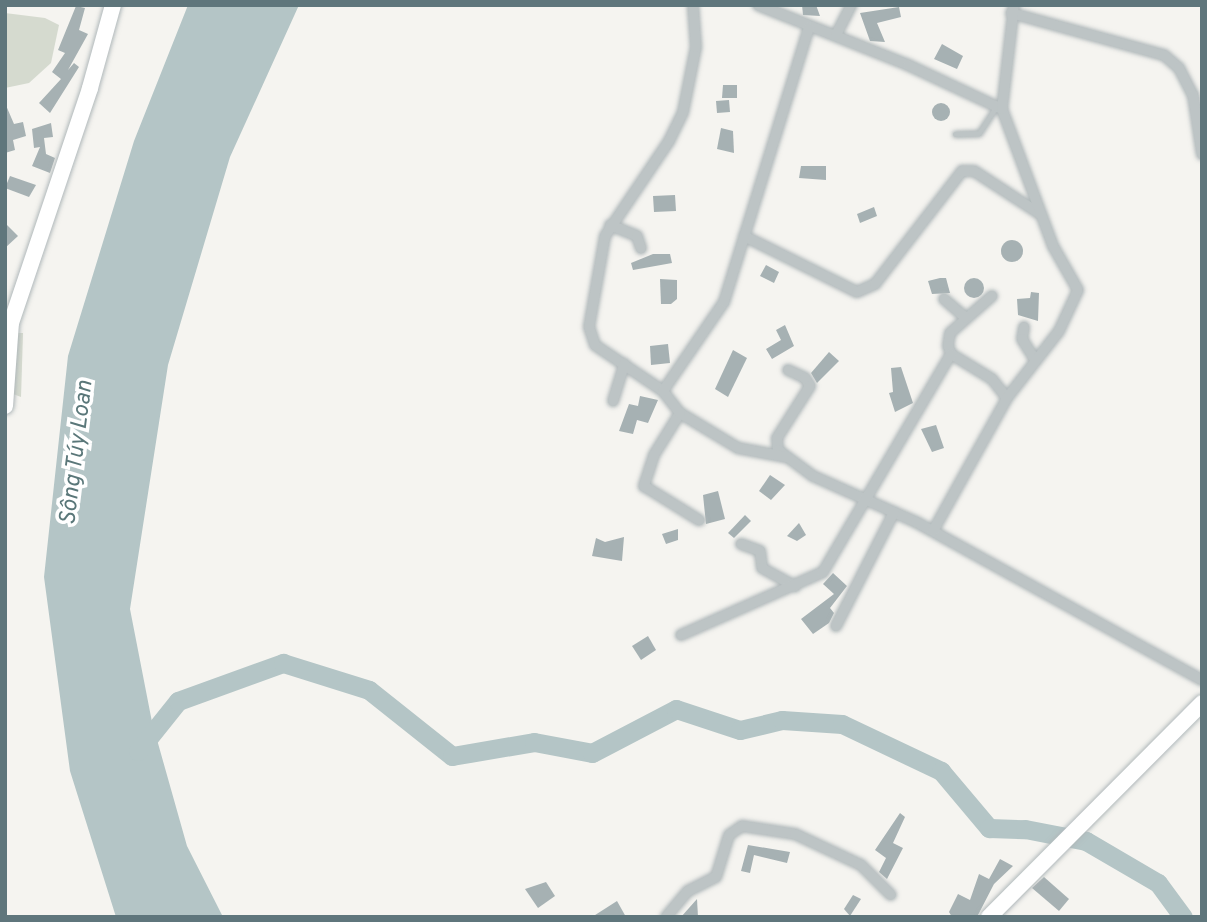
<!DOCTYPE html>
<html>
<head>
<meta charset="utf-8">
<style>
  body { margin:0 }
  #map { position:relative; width:1207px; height:922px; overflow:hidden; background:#f5f4f0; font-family:Overpass,sans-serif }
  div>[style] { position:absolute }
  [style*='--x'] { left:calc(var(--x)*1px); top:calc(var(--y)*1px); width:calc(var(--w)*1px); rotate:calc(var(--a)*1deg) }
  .green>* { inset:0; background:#d5dacf }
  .water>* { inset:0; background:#b4c5c6 }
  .river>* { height:19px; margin:-9.5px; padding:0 9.5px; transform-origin:9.5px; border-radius:9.5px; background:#b4c5c6 }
  .building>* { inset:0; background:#a6b1b3 }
  .round { border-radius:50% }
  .roads { filter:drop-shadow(0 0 2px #b0b8ba) drop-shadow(0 0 2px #b0b8ba) }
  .lane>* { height:5px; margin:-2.5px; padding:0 2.5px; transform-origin:2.5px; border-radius:2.5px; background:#bdc4c5 }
  .street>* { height:10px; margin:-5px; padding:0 5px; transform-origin:5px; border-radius:5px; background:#bdc4c5 }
  .secondary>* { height:16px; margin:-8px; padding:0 8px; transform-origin:8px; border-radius:8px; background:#fff }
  span { translate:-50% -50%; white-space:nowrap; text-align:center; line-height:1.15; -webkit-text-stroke:7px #fff; paint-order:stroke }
  .water-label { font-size:23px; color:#5a7779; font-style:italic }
  .frame { position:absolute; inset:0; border:7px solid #5f767c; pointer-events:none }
</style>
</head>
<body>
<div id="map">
  <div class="green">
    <i style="clip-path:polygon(5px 13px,45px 18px,59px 25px,51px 63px,29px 83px,5px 88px)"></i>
    <i style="clip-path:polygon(5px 333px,23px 333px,21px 397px,5px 391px)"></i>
  </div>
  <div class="water">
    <i style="clip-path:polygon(188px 5px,299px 5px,230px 157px,168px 365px,130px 609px,152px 722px,187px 846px,223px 917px,116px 917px,70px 771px,44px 577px,68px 356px,134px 141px)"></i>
  </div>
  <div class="river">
    <i style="--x:138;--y:751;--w:64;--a:-51.3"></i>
    <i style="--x:178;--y:701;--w:112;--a:-19.9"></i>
    <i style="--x:283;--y:663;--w:90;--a:17.4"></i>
    <i style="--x:369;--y:690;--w:106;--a:38.5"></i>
    <i style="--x:452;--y:756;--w:83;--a:-9.7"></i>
    <i style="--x:534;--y:742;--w:59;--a:10.7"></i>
    <i style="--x:592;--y:753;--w:95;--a:-27.6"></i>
    <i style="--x:676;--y:709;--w:67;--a:18.2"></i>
    <i style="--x:740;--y:730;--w:43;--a:-13.4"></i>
    <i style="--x:782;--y:720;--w:60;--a:3.8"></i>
    <i style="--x:842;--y:724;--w:110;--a:25.4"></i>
    <i style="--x:941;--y:771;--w:75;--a:49.9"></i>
    <i style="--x:989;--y:828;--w:36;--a:2"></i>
    <i style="--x:1025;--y:829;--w:62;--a:11.1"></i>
    <i style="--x:1086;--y:841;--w:83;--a:30.3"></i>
    <i style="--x:1158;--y:883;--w:42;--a:53.7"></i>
  </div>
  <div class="building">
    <i style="clip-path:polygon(802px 5px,816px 5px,820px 16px,803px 15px)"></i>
    <i style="clip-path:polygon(76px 6px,85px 8px,79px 30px,88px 34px,68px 70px,74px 63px,79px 67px,50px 113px,39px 103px,61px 79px,52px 72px,65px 53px,58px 50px)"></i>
    <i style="clip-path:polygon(899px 7px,901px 17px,877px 23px,885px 42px,870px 41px,860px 13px)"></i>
    <i style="clip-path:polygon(942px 44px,963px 56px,957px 69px,934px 59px)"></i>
    <i style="clip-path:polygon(723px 85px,737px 85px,737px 98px,722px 98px)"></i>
    <i style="clip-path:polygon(729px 100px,730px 112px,717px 113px,716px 101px)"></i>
    <i style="clip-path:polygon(5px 103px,14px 124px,23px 122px,26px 136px,13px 140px,15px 150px,5px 153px)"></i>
    <i class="round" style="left:932px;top:103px;width:18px;height:18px"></i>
    <i style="clip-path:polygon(51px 123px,53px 137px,44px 138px,46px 154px,55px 158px,50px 173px,32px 166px,40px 147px,34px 148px,32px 129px)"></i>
    <i style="clip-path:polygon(721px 128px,733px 131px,734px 153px,717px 149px)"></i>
    <i style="clip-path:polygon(801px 166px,826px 166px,826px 180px,799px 178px)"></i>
    <i style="clip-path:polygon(10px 176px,36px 185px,29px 197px,5px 188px)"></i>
    <i style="clip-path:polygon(675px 195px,676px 211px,654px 212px,653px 196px)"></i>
    <i style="clip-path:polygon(874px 207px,877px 216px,860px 223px,857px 214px)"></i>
    <i style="clip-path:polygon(5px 223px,18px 236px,5px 248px)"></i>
    <i class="round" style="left:1001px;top:240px;width:22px;height:22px"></i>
    <i style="clip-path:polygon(653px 254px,670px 254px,672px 263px,633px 270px,631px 263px)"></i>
    <i style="clip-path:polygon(766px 265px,779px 272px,774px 283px,760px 276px)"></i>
    <i class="round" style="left:964px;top:278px;width:20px;height:20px"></i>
    <i style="clip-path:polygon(940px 278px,946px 278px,950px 293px,932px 294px,928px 281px)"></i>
    <i style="clip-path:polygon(660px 279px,677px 280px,677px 299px,671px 304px,661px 304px)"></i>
    <i style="clip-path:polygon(1031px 292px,1039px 293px,1038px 321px,1018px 315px,1017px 299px,1030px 298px)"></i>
    <i style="clip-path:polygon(785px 325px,794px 346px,772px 359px,766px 349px,781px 340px,776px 330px)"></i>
    <i style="clip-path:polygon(668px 344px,670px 363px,651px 365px,650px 346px)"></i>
    <i style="clip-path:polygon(733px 350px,747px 358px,728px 397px,715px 389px)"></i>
    <i style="clip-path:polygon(829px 352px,839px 361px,817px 383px,811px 373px)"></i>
    <i style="clip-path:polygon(901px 367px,913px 403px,895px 412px,889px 393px,893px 392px,891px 368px)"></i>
    <i style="clip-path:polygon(640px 396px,658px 400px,648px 423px,637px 420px,633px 434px,619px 431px,629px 404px,638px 406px)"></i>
    <i style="clip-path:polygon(936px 425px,944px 448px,932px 452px,921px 429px)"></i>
    <i style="clip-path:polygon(770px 475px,785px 485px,771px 500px,759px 491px)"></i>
    <i style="clip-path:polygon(718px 491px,725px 519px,706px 524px,703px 495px)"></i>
    <i style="clip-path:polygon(745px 515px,751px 521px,734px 538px,728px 533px)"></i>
    <i style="clip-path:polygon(799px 523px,806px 535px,797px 541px,787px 536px)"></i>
    <i style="clip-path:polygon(678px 529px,678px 540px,666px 544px,662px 534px)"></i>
    <i style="clip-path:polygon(624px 537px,622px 561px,592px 556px,596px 538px,605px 542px)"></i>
    <i style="clip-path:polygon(833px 573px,847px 586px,830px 608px,834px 613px,829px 623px,813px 634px,801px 619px,834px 594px,823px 584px)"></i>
    <i style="clip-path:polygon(648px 636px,656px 650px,641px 660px,632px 646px)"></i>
    <i style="clip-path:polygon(900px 813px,905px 817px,893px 843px,903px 848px,887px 879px,879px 872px,886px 858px,875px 850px)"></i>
    <i style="clip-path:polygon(748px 845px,790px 852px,787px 863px,754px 855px,750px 873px,741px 871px)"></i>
    <i style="clip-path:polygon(1000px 859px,1013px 866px,994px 884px,977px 917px,952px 917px,949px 912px,958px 894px,970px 900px,979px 874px,989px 879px)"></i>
    <i style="clip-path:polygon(1044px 877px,1069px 899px,1059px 911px,1032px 888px)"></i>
    <i style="clip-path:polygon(546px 882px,555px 896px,538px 908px,525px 889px)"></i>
    <i style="clip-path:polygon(853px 895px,861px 899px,850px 916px,844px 909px)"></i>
    <i style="clip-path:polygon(697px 899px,698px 917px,681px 917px)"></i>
    <i style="clip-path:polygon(617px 901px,626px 917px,592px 917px)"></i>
  </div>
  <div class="roads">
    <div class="lane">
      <i style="--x:955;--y:134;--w:24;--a:-2"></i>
      <i style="--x:979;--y:133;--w:31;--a:-57"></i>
    </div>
    <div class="street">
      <i style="--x:758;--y:5;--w:162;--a:21.8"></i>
      <i style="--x:908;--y:65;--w:104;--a:25.1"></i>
      <i style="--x:1011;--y:13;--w:159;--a:15.4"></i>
      <i style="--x:1164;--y:55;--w:20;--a:41"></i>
      <i style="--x:1179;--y:68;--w:30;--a:63"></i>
      <i style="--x:1193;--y:95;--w:60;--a:81.3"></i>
      <i style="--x:836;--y:35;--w:34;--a:-63"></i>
      <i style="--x:610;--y:225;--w:29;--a:22"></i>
      <i style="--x:637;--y:236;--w:13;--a:72"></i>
      <i style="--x:744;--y:236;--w:126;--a:26.4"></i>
      <i style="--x:857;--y:292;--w:20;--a:-24"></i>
      <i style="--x:875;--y:284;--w:143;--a:-52.4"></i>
      <i style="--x:962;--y:171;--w:12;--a:0"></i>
      <i style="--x:974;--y:171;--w:79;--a:33.1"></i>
      <i style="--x:992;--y:296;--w:56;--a:138.6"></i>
      <i style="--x:950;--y:333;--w:13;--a:99"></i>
      <i style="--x:948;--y:346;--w:9;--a:69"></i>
      <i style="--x:951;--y:354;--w:48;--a:31.4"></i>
      <i style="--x:992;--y:379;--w:24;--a:52"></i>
      <i style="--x:944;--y:299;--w:28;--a:41"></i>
      <i style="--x:1024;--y:327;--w:12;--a:99"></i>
      <i style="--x:1022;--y:339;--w:22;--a:58"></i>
      <i style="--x:788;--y:370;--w:19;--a:25"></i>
      <i style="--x:805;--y:378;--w:9;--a:58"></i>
      <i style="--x:810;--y:386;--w:62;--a:122.4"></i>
      <i style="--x:777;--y:438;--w:12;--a:85"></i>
      <i style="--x:778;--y:450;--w:44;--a:36.6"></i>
      <i style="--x:813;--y:476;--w:113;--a:24.1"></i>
      <i style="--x:916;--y:522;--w:327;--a:28.9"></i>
      <i style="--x:663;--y:391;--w:82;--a:-145.9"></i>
      <i style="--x:595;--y:345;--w:19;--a:-108"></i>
      <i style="--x:589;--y:327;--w:92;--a:-80"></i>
      <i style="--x:605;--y:236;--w:115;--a:-56"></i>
      <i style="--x:669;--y:141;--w:32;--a:-64"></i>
      <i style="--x:683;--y:112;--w:66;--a:-78.7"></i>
      <i style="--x:696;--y:47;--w:42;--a:-94.1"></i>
      <i style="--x:613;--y:401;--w:39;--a:-73"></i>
      <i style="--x:680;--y:413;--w:49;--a:121.8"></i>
      <i style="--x:654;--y:455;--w:33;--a:108"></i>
      <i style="--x:644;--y:486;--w:65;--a:31.7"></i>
      <i style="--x:786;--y:457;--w:49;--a:-169.4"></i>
      <i style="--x:738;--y:448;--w:68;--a:-148.9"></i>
      <i style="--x:680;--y:413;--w:28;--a:-128"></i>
      <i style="--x:663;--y:391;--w:108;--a:-55.6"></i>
      <i style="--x:724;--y:302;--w:287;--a:-72.8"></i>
      <i style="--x:933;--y:531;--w:152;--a:-60.9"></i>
      <i style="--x:1007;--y:398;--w:85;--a:-52.2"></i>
      <i style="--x:1059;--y:331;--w:45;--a:-65.1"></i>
      <i style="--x:1078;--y:290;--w:51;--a:-119.6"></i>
      <i style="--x:1053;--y:246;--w:146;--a:-110.4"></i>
      <i style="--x:1002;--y:109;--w:105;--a:-83.4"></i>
      <i style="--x:741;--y:544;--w:20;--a:20"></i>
      <i style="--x:760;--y:551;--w:17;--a:83"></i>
      <i style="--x:762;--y:568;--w:38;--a:29"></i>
      <i style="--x:836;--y:626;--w:128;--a:-63"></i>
      <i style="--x:681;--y:635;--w:155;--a:-23.9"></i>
      <i style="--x:823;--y:572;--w:253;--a:-59.6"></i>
      <i style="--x:666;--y:917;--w:34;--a:-50"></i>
      <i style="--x:688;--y:891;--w:31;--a:-27"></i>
      <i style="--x:716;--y:877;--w:44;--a:-72.8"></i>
      <i style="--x:729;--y:835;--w:16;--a:-35"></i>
      <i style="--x:742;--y:826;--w:54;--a:8.6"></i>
      <i style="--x:795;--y:834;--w:73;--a:25.2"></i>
      <i style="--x:861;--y:865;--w:42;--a:45"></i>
    </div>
    <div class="secondary">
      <i style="--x:5;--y:406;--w:83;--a:-85.9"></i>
      <i style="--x:11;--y:323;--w:248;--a:-71.4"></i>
      <i style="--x:90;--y:88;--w:86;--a:-74.5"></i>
      <i style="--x:989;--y:917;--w:302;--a:-45.1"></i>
    </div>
  </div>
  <div class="water-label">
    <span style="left:78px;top:453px;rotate:-83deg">Sông Túy Loan</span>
  </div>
  <div class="frame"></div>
</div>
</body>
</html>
